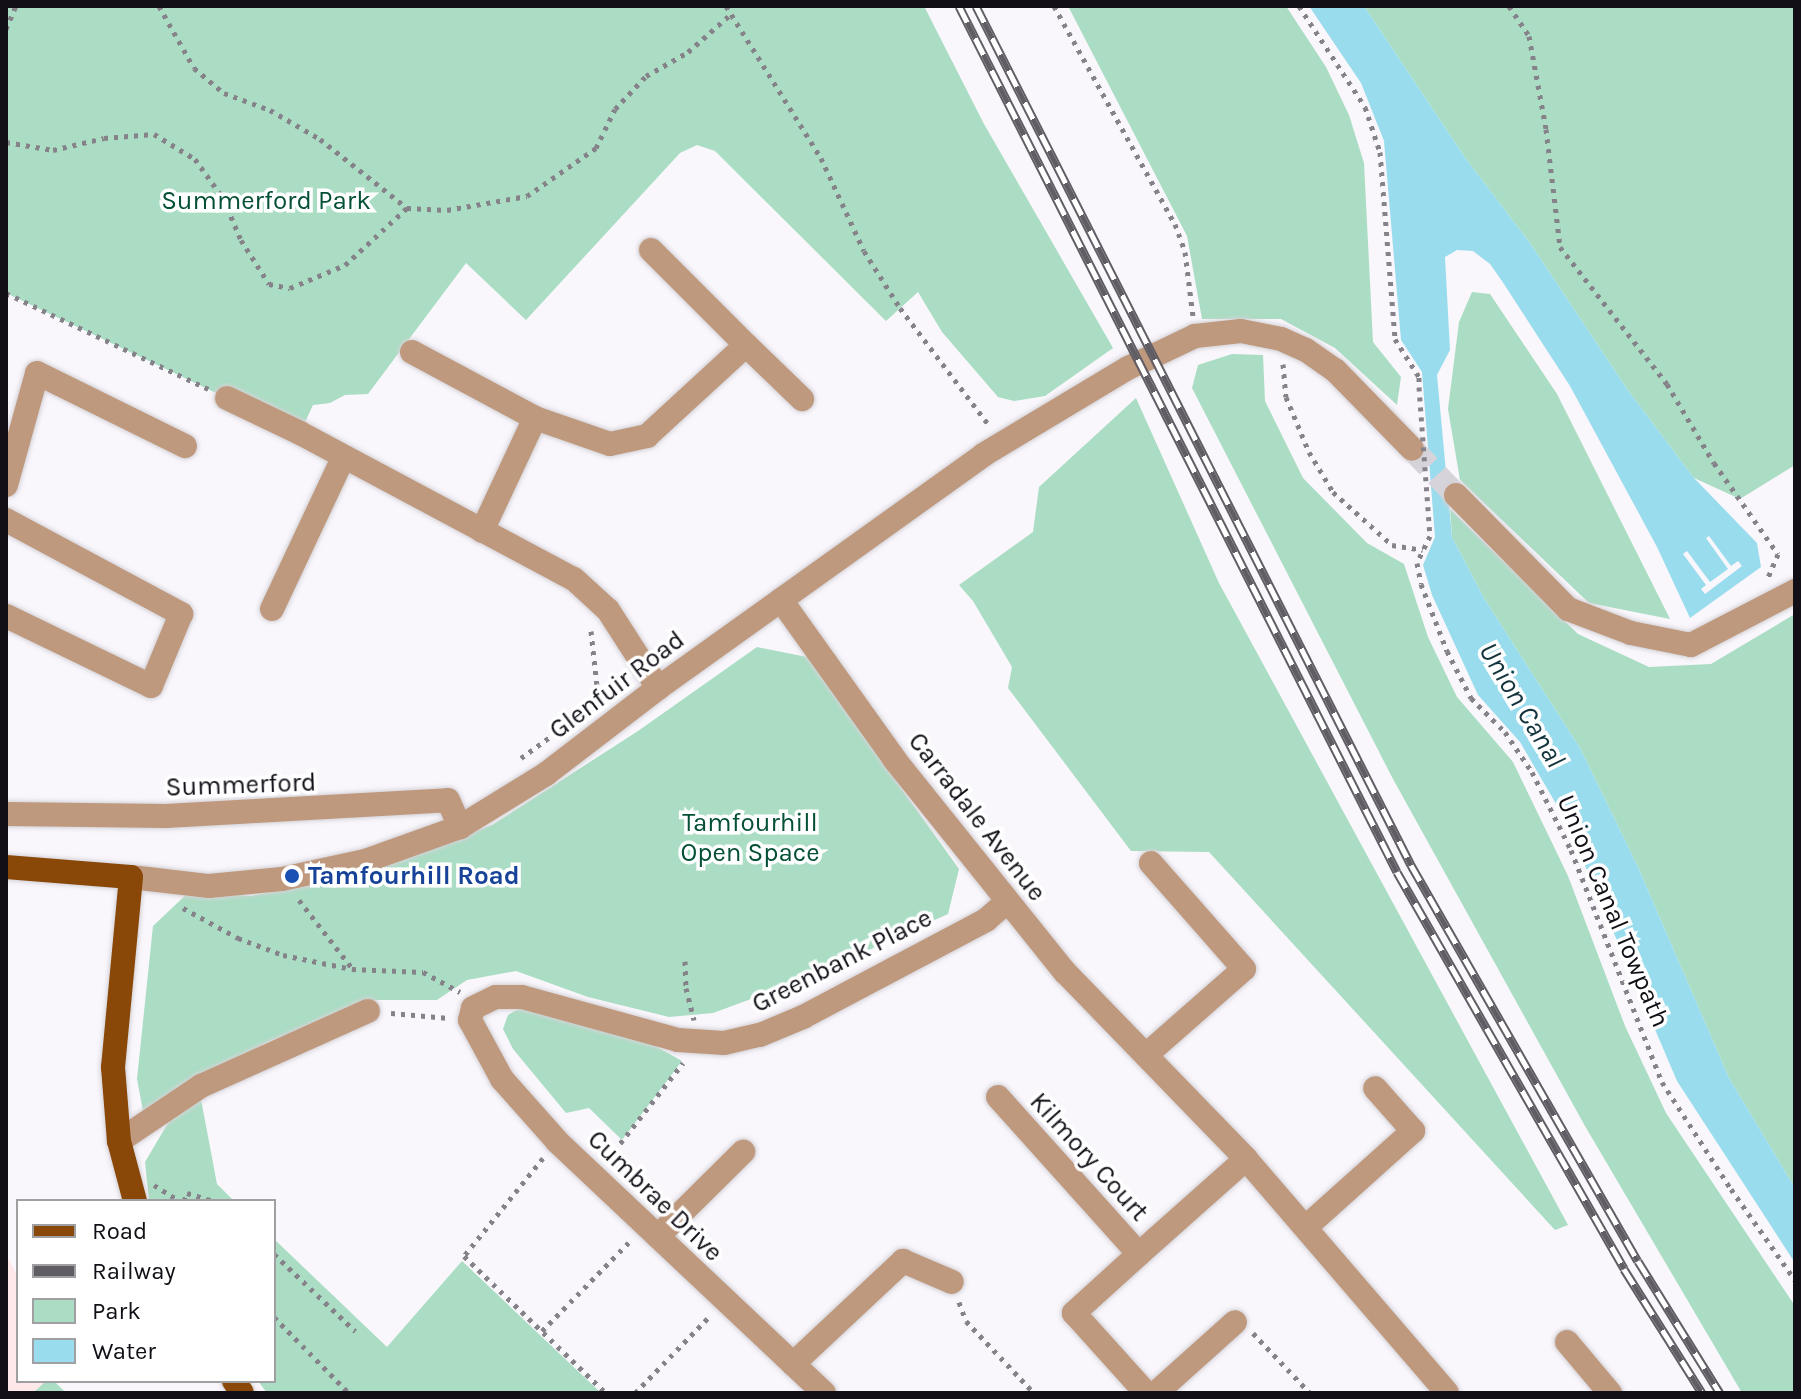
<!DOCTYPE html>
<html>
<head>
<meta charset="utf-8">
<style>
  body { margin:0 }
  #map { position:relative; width:1801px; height:1399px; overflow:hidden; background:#f9f7fc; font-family:Karla,sans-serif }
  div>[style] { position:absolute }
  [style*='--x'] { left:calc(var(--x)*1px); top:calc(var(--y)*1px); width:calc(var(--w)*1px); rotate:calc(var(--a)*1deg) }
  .industrial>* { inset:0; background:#fee8ea }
  .green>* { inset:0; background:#aaddc3 }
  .water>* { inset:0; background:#99dced }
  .pier>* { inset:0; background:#f9f7fc }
  .minor-tunnel>* { height:24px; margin-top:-12px; transform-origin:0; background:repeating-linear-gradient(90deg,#d6d4da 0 24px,transparent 0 36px) }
  .path>* { height:5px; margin-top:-2.5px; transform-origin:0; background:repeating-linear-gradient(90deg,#858289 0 4px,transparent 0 10px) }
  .roads { filter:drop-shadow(0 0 2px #d4d2d7) drop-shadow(0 0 2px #d4d2d7) }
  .minor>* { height:24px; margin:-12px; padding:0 12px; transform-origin:12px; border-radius:12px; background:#bf997e }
  .major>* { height:24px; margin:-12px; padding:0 12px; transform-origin:12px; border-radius:12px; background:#8a4808 }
  .rail>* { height:9px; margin-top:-4.5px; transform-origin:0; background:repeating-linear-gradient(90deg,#fff 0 18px,#605d64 0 36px); box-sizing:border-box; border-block:2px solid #605d64 }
  .path-bridge>* { height:5px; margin-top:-2.5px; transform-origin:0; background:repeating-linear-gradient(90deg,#858289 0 4px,transparent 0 10px) }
  .dots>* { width:22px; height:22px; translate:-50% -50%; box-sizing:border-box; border:4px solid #fff; border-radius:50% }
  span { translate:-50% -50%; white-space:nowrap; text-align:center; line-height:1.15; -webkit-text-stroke:7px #fff; paint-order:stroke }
  .park-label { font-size:26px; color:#045035 }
  .street-label { font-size:26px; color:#120f17 }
  .transit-label { font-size:26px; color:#164399; font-weight:700 }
  .left { translate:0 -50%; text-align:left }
  .water-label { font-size:28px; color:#13343c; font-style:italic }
  .frame { position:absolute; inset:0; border:8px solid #120f17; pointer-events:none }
  .legend { position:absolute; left:16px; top:1199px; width:260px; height:184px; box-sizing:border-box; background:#fff; border:2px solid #a09fa2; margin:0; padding:10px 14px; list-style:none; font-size:24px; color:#120f17 }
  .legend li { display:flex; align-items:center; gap:16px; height:40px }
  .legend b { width:40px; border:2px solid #a09fa2 }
</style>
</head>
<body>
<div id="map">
  <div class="industrial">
    <i style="clip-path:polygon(7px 1256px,18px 1277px,18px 1381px,46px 1381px,33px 1393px,6px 1393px)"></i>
  </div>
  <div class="green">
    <i style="clip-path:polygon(6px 6px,924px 6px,984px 124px,1113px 348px,1045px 396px,1014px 401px,998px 397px,942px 332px,918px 292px,886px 321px,715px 151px,697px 145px,680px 153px,526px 320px,466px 263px,368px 394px,345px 395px,330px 403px,313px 405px,300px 433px,6px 293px)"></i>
    <i style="clip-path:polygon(1068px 6px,1286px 6px,1326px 67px,1349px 115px,1364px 163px,1373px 342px,1401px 377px,1397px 405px,1335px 348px,1281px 319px,1202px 319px,1187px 236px)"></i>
    <i style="clip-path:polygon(1364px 6px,1795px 6px,1795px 465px,1740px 499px,1694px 478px,1627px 389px,1530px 243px,1466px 159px)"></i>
    <i style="clip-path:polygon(1472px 292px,1490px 294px,1557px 394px,1670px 619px,1589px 603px,1460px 480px,1448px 409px,1459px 322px)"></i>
    <i style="clip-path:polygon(1232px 354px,1263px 355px,1265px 401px,1303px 478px,1367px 543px,1404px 564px,1428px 637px,1457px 697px,1513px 762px,1568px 876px,1625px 1026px,1666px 1113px,1795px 1306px,1795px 1393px,1742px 1393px,1585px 1126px,1393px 779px,1192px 388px,1198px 365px)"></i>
    <i style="clip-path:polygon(1136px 398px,1219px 583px,1568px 1225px,1555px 1230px,1209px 852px,1131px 851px,1008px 688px,1012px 667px,973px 601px,959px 585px,1033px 532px,1039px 487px)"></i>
    <i style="clip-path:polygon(1450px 509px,1578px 634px,1649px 667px,1711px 664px,1795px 614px,1795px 1188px,1729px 1078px,1638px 867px,1580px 748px,1485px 600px,1452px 537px)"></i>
    <i style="clip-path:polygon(757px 647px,807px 657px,959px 869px,948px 914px,803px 980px,713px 1013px,669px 1017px,588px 997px,516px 971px,467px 980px,437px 1000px,372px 1000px,265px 1043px,143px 1111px,137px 1079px,153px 926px,190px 891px,250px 896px,348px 879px,492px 825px,638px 731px)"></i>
    <i style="clip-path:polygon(520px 1008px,643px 1039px,682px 1061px,622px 1140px,589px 1108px,566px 1113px,513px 1049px,503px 1029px,508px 1015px)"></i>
    <i style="clip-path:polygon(200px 1094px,217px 1184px,234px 1201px,149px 1201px,145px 1162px,168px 1123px)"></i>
    <i style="clip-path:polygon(274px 1239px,387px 1347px,462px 1261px,601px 1393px,267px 1393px,258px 1381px,274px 1381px)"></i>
    <i style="clip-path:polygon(46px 1381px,54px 1381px,66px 1393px,33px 1393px)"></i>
  </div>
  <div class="water">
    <i style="clip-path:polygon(1309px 6px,1364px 6px,1466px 159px,1530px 243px,1627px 389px,1694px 478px,1757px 543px,1761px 567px,1690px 618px,1657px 547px,1570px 386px,1502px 281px,1490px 264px,1473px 251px,1457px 250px,1445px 257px,1450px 350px,1437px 375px,1452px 537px,1485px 600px,1580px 748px,1638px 867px,1729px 1078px,1795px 1188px,1795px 1263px,1677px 1081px,1566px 821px,1520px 742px,1478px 695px,1432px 595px,1423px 565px,1435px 537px,1422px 372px,1401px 340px,1384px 141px,1361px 83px)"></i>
  </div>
  <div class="pier">
    <i style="clip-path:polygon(1709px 536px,1731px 566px,1738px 561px,1742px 566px,1705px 594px,1701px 589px,1706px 585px,1683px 554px,1687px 551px,1710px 582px,1728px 569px,1706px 538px)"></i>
  </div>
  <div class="minor-tunnel">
    <i style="--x:1412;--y:449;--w:64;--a:46.3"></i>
  </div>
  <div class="path">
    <i style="--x:159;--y:6;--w:71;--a:60.6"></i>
    <i style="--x:194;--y:68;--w:39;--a:40"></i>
    <i style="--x:224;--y:93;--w:49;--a:20.3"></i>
    <i style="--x:270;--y:110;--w:58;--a:30.1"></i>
    <i style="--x:320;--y:139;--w:111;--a:38.4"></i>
    <i style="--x:407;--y:208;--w:40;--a:2.9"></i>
    <i style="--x:447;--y:210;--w:81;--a:-9.9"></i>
    <i style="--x:527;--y:196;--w:84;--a:-34.8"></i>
    <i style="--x:596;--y:148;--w:43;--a:-64"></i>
    <i style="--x:615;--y:109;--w:45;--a:-46.8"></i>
    <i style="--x:646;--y:76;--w:48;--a:-29.7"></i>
    <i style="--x:688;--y:52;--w:56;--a:-41.4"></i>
    <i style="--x:726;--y:6;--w:179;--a:58"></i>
    <i style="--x:821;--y:158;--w:102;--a:65.2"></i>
    <i style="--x:864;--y:251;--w:67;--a:57.7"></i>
    <i style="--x:900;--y:308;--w:146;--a:52.8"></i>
    <i style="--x:1054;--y:6;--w:249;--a:61"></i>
    <i style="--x:1175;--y:224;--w:30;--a:70"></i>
    <i style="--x:1185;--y:252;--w:64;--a:82.9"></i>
    <i style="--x:1299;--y:6;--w:121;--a:56.8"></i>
    <i style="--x:1365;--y:107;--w:47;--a:71.6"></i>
    <i style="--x:1380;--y:152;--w:188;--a:85.4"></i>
    <i style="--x:1395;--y:339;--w:45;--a:57.7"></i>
    <i style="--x:1419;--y:377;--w:10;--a:90"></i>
    <i style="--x:1509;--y:6;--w:36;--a:56"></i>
    <i style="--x:1529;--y:36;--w:95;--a:79.6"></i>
    <i style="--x:1546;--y:129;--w:119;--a:83.2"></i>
    <i style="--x:1560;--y:247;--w:174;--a:52"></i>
    <i style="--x:1667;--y:384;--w:92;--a:59.3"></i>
    <i style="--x:1714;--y:463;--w:111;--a:54.9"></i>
    <i style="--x:1778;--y:554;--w:25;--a:113"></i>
    <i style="--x:6;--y:29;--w:25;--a:-67"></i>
    <i style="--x:6;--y:142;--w:48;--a:9.7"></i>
    <i style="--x:53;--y:150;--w:52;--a:-13.2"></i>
    <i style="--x:104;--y:138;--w:50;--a:-4.6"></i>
    <i style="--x:154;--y:134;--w:48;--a:31.4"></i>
    <i style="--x:195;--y:159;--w:48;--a:54.3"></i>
    <i style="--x:223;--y:198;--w:46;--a:66.8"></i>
    <i style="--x:241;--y:240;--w:52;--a:57.5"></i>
    <i style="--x:269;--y:284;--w:21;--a:11"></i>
    <i style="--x:290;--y:288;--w:60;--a:-22.7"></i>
    <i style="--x:345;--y:265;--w:84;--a:-42.6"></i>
    <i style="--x:6;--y:293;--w:224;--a:25.4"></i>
    <i style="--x:1283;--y:364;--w:33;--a:85"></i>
    <i style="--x:1286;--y:397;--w:60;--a:67.3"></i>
    <i style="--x:1309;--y:452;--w:47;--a:59"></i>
    <i style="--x:1333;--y:492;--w:79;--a:41.9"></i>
    <i style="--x:1392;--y:545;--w:31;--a:9"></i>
    <i style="--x:1430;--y:536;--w:30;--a:116"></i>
    <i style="--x:1417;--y:563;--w:21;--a:79"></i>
    <i style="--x:1421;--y:584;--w:72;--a:68.8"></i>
    <i style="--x:1447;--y:651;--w:53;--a:62.9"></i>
    <i style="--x:1471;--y:698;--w:48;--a:45"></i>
    <i style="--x:1505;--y:732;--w:48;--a:56"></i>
    <i style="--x:1532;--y:772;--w:87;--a:63.4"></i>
    <i style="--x:1571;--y:850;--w:249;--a:68.6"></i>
    <i style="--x:1662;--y:1082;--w:127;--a:57.2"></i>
    <i style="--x:1731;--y:1189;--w:111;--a:54.9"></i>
    <i style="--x:591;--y:631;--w:74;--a:83.8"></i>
    <i style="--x:521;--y:758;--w:82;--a:-36"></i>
    <i style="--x:299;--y:900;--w:86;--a:52.1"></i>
    <i style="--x:183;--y:908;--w:63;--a:28.6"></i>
    <i style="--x:238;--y:938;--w:48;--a:20.7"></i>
    <i style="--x:283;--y:955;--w:70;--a:11.5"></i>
    <i style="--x:352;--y:969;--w:71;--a:2.4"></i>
    <i style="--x:423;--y:972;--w:42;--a:28.4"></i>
    <i style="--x:685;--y:961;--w:27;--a:88"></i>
    <i style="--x:686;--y:988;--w:33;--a:76"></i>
    <i style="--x:391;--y:1013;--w:58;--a:4.9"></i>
    <i style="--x:543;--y:1158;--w:126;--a:128.9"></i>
    <i style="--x:464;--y:1256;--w:197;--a:44"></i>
    <i style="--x:608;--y:1159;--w:122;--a:-52"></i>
    <i style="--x:154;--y:1185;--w:31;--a:32"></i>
    <i style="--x:184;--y:1201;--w:9;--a:-69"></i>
    <i style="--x:187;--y:1193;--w:28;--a:17"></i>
    <i style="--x:274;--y:1254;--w:112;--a:43.5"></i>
    <i style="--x:959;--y:1302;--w:20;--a:70"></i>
    <i style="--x:966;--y:1321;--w:99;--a:46.6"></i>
    <i style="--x:274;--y:1317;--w:107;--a:45.4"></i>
    <i style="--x:542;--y:1331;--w:126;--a:-45.6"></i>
    <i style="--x:1253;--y:1333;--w:83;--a:46.5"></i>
    <i style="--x:635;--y:1393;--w:107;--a:-45.8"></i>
  </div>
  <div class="roads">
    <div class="minor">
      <i style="--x:651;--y:250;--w:134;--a:45"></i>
      <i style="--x:412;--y:352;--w:140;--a:28.2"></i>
      <i style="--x:535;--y:418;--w:79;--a:19.1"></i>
      <i style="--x:610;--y:444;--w:38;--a:-12"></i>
      <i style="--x:647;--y:436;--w:134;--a:-42.6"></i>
      <i style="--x:746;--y:345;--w:78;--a:44"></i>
      <i style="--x:227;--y:398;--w:81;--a:25.6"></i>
      <i style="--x:300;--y:433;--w:310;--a:28.1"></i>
      <i style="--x:574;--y:579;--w:46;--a:42.4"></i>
      <i style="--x:608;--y:610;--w:93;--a:57.3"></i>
      <i style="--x:6;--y:485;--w:116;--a:-74.5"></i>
      <i style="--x:37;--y:373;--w:165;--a:26.3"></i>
      <i style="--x:1456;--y:495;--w:160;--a:45.5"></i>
      <i style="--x:1568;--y:609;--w:67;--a:20.9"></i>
      <i style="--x:1631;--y:633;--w:61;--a:11.3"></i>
      <i style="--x:1691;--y:645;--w:117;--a:-27.4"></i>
      <i style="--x:6;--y:520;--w:199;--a:28.2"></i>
      <i style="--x:181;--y:614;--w:78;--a:112.6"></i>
      <i style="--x:151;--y:686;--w:161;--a:-154.2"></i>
      <i style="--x:482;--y:531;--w:125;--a:-64.9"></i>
      <i style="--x:781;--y:600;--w:196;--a:54.5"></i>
      <i style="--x:895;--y:760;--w:272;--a:51.3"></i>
      <i style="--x:1065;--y:972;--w:260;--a:45.9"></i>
      <i style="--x:1246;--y:1159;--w:308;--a:49.3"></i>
      <i style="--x:272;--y:609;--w:167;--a:-64.8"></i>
      <i style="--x:6;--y:814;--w:160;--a:0.7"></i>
      <i style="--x:166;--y:816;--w:282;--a:-3.2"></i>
      <i style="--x:448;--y:800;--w:30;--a:66"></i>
      <i style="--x:131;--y:877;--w:79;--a:6.6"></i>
      <i style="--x:209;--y:886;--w:73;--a:-5.5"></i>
      <i style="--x:282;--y:879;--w:85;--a:-12.2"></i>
      <i style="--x:365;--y:861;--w:101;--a:-19.7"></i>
      <i style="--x:460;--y:827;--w:101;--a:-31.6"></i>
      <i style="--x:546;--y:774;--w:141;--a:-37.5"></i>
      <i style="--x:658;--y:688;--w:400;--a:-35.6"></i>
      <i style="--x:983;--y:455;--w:169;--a:-31"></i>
      <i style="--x:1128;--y:368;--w:74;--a:-25.5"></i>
      <i style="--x:1195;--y:336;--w:46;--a:-6.2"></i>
      <i style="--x:1241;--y:331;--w:41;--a:11.3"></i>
      <i style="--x:1281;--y:339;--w:27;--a:24"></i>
      <i style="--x:1306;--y:350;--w:35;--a:35"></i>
      <i style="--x:1335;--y:370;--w:110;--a:45.7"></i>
      <i style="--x:1146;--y:1055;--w:130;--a:-41.3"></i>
      <i style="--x:1244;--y:969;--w:141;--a:-131.3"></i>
      <i style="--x:998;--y:1097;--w:211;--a:48.1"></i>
      <i style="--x:1139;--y:1254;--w:143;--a:-41.6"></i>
      <i style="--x:119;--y:1141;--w:99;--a:-33.9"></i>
      <i style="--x:201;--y:1086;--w:183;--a:-24.2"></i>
      <i style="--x:1306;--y:1227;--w:144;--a:-41.9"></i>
      <i style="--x:1413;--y:1131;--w:57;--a:-131.5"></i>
      <i style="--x:658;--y:1236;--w:120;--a:-44.7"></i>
      <i style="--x:1139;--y:1254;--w:88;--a:137.8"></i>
      <i style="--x:1074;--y:1313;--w:108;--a:48"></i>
      <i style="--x:1567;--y:1342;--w:67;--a:49.9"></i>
      <i style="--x:793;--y:1364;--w:151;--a:-43.1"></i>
      <i style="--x:903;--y:1261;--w:53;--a:23.2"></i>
      <i style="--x:824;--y:1393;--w:367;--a:-136.7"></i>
      <i style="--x:557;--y:1141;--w:83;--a:-131.6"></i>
      <i style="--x:502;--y:1079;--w:67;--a:-118.5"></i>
      <i style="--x:470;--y:1020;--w:12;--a:-76"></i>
      <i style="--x:473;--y:1008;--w:25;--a:-26"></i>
      <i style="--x:496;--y:997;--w:26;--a:0"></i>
      <i style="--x:522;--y:997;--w:162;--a:15.4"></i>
      <i style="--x:678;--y:1040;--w:46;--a:3.7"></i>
      <i style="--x:724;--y:1043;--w:37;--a:-13"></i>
      <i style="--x:760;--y:1035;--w:47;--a:-22.7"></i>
      <i style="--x:803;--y:1017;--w:207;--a:-27.9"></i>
      <i style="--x:986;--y:920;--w:28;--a:-41"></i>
      <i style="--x:1156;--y:1393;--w:106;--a:-41.9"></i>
    </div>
    <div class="major">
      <i style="--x:6;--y:867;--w:125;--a:4.6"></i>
      <i style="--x:131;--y:877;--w:191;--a:95.4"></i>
      <i style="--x:113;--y:1067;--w:74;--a:85.4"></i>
      <i style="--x:119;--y:1141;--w:62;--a:75.1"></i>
      <i style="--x:234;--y:1381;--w:14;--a:56"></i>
    </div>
  </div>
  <div class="rail">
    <i style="--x:959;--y:6;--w:970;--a:63.17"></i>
    <i style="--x:1397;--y:872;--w:457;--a:60.2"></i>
    <i style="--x:1624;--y:1269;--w:146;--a:57.8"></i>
    <i style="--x:976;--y:6;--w:963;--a:63.14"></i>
    <i style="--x:1411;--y:865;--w:456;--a:60.2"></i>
    <i style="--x:1638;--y:1261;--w:155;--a:58.2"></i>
  </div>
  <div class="path-bridge">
    <i style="--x:1419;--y:387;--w:149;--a:85.8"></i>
  </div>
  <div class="dots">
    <i style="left:292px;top:876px;background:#1a4fb4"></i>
  </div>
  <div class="park-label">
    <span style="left:266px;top:201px">Summerford Park</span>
    <span style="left:750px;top:838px">Tamfourhill<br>Open Space</span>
  </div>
  <div class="street-label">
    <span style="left:617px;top:685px;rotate:-37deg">Glenfuir Road</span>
    <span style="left:241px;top:785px;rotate:-2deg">Summerford</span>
    <span style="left:977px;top:817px;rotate:52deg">Carradale Avenue</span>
    <span style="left:1613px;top:911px;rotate:67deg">Union Canal Towpath</span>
    <span style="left:842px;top:961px;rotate:-27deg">Greenbank Place</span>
    <span style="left:1089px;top:1157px;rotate:48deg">Kilmory Court</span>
    <span style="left:655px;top:1196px;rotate:44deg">Cumbrae Drive</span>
  </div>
  <div class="transit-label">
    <span class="left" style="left:308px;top:876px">Tamfourhill Road</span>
  </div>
  <div class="water-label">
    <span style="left:1522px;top:705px;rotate:59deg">Union Canal</span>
  </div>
  <div class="frame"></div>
  <ul class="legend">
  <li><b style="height:10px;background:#8a4808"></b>Road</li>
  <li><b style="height:10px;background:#605d64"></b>Railway</li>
  <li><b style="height:22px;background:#aaddc3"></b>Park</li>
  <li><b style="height:22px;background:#99dced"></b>Water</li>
  </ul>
</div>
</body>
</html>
